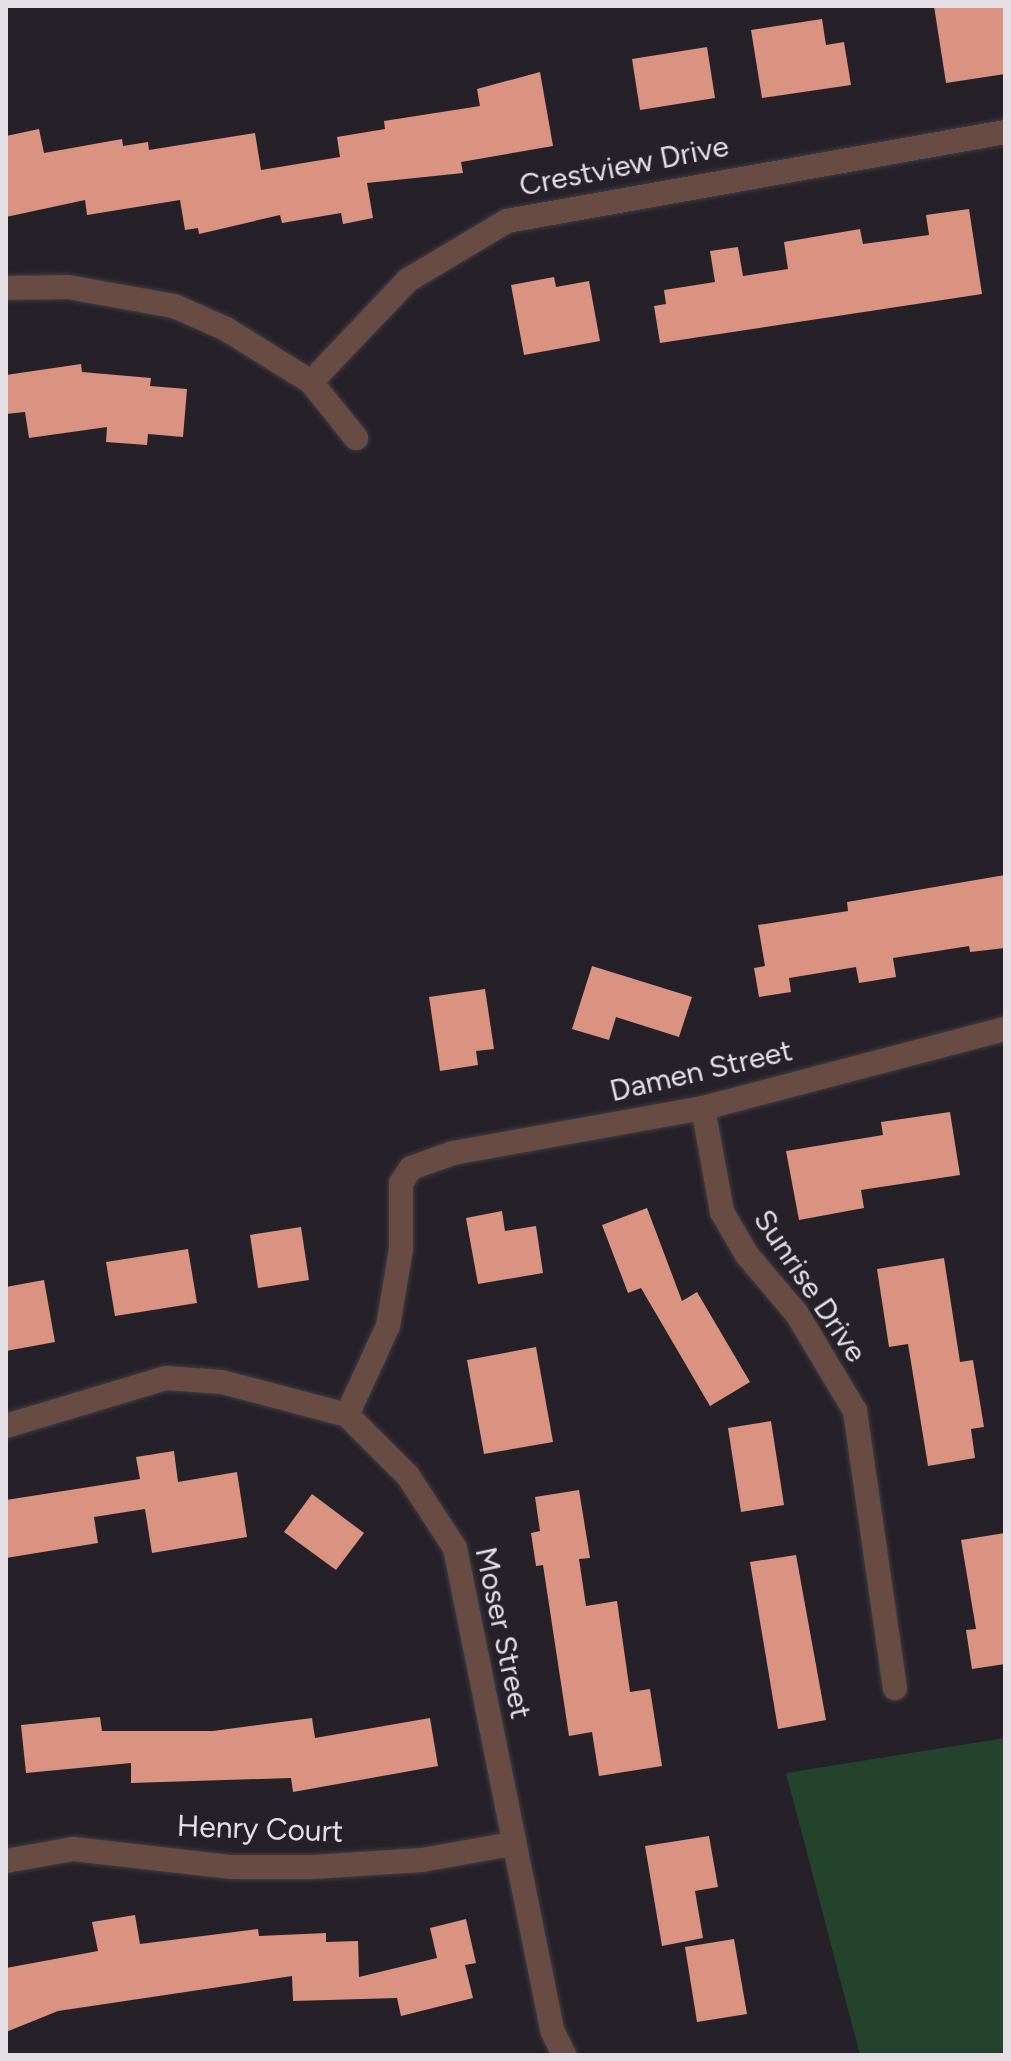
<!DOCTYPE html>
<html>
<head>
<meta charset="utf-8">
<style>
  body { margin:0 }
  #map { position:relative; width:1011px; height:2061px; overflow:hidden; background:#262129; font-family:Figtree,sans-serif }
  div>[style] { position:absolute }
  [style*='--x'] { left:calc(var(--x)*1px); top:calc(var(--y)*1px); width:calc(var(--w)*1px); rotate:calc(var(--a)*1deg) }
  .green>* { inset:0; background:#23432d }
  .building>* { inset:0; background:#da9381 }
  .roads { filter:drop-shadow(0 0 2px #403c43) drop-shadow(0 0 2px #403c43) }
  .minor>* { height:24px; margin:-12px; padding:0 12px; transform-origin:12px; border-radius:12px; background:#684c43 }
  span { translate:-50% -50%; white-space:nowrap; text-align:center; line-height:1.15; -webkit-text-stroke:8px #262129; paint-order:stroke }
  .street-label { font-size:30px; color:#e3dfe5 }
  .frame { position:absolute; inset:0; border:8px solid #e3dfe5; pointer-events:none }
</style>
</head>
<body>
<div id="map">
  <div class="green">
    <i style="clip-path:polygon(1005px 1738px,1005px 2055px,860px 2055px,786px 1773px)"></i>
  </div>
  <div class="building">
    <i style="clip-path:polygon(934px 6px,1005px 8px,1005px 74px,946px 83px)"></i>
    <i style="clip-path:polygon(822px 19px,826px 45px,844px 42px,851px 85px,762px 98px,751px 30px)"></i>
    <i style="clip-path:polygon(707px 47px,715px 98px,640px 110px,632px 59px)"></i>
    <i style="clip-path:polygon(540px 72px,553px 146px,461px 162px,463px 173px,367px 183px,373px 218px,343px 224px,341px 213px,282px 223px,280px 215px,199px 234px,198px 228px,185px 230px,180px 200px,87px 215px,85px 200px,6px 217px,6px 136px,39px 129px,44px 153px,122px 139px,123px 146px,148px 142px,149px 150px,255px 133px,261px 170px,340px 157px,337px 137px,385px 129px,384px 121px,480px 106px,477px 89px)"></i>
    <i style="clip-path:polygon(969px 209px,982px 294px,660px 343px,654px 306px,666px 304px,664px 290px,715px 282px,710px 251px,738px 247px,743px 276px,788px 269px,784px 242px,860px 229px,863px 244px,929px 235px,926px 215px)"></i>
    <i style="clip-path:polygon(554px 277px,556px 287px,589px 281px,600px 341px,524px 355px,511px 285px)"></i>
    <i style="clip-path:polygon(81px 364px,82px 372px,151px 378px,150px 386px,187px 389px,183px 437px,148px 434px,147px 445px,106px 442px,107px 427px,29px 438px,25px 412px,6px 414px,6px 375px)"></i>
    <i style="clip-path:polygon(1005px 875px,1005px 948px,970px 952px,969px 946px,893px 958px,896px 977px,859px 983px,856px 967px,789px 978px,791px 992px,759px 997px,754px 968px,765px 966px,758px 925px,848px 911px,847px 902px)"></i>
    <i style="clip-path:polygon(592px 966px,692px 997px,679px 1037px,616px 1017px,609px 1040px,572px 1029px)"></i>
    <i style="clip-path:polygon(485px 989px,494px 1049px,476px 1051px,478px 1065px,440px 1071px,429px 997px)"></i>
    <i style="clip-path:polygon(950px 1112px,960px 1175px,861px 1190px,864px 1208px,799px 1220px,786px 1151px,883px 1135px,881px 1122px)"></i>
    <i style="clip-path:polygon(647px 1208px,682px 1301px,697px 1292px,750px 1382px,710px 1406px,641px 1288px,628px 1293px,602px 1225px)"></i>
    <i style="clip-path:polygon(502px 1211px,505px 1231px,536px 1226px,543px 1273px,478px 1284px,466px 1218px)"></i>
    <i style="clip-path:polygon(301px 1227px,309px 1280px,258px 1288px,250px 1235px)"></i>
    <i style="clip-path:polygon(188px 1249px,197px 1303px,115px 1316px,106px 1262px)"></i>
    <i style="clip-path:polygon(944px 1258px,960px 1362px,973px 1360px,984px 1427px,971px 1429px,975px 1458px,928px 1466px,908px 1344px,889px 1347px,877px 1269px)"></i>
    <i style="clip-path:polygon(44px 1280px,55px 1342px,6px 1351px,6px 1287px)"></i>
    <i style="clip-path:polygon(536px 1347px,553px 1442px,484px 1454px,467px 1360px)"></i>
    <i style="clip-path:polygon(771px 1421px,784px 1505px,741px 1512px,728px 1428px)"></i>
    <i style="clip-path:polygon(174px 1451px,178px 1482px,237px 1472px,247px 1537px,152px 1553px,145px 1509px,94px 1517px,98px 1543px,6px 1558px,6px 1500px,140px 1479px,136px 1457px)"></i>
    <i style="clip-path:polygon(579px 1490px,590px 1558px,579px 1559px,586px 1606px,617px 1601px,630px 1692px,650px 1689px,662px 1766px,599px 1776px,592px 1732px,569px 1736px,543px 1565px,536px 1566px,531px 1533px,540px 1531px,535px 1497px)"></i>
    <i style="clip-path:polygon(312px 1494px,364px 1533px,336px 1570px,284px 1532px)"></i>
    <i style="clip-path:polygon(1005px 1533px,1005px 1664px,972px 1669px,966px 1630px,976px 1629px,961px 1540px)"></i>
    <i style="clip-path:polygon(796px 1555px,826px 1720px,778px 1729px,750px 1562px)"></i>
    <i style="clip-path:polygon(100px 1717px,102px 1731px,213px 1731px,312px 1718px,315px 1738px,430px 1718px,438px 1766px,293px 1792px,291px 1778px,131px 1783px,131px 1763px,26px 1773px,21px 1725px)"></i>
    <i style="clip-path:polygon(709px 1836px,718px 1887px,695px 1891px,703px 1938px,662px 1946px,645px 1846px)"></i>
    <i style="clip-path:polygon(135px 1915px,140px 1944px,258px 1929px,259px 1936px,326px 1933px,326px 1942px,358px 1941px,359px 1977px,437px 1958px,430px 1928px,466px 1919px,476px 1963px,465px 1965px,473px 1998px,401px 2016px,397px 1998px,293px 2001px,292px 1976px,58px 2011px,6px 2032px,6px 1968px,98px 1951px,92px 1922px)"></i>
    <i style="clip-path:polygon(734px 1939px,747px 2014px,697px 2022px,685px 1947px)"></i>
  </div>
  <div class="roads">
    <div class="minor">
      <i style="--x:6;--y:288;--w:62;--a:-0.9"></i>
      <i style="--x:68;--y:287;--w:108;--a:10.2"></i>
      <i style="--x:174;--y:306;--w:57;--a:23.9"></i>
      <i style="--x:226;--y:329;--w:100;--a:31.9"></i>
      <i style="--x:311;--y:382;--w:72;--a:51.2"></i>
      <i style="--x:311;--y:382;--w:141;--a:-46.4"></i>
      <i style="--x:408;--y:280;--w:115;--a:-30.8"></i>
      <i style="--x:507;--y:221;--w:506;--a:-10.13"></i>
      <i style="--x:703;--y:1108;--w:106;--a:79.6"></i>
      <i style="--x:722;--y:1212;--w:50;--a:59.8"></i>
      <i style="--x:747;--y:1255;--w:77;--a:49.7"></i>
      <i style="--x:797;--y:1314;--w:113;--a:59.1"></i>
      <i style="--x:855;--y:1411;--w:280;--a:81.8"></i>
      <i style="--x:347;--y:1415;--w:98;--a:-65.3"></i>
      <i style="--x:388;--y:1326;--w:78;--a:-80.4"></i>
      <i style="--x:401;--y:1249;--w:66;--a:-90"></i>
      <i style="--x:401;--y:1183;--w:18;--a:-56"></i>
      <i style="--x:411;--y:1168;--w:45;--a:-19.7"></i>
      <i style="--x:453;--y:1153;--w:254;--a:-10.2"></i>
      <i style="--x:703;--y:1108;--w:312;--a:-14.7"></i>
      <i style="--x:6;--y:1426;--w:167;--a:-16.7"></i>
      <i style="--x:166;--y:1378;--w:56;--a:4.1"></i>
      <i style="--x:222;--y:1382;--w:129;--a:14.8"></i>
      <i style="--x:347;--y:1415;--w:86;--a:45"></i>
      <i style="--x:408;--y:1476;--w:86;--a:56.9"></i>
      <i style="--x:455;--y:1548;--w:492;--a:78.6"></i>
      <i style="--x:552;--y:2030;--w:28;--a:64"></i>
      <i style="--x:6;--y:1861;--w:68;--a:-10.2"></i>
      <i style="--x:73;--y:1849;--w:160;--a:6.5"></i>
      <i style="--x:232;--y:1867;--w:81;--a:0"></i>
      <i style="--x:313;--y:1867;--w:109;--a:-3.7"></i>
      <i style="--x:422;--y:1860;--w:91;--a:-10.1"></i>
    </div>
  </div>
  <div class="street-label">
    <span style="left:624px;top:166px;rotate:-11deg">Crestview Drive</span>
    <span style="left:701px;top:1071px;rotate:-13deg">Damen Street</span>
    <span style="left:810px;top:1286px;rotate:56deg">Sunrise Drive</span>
    <span style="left:503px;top:1633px;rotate:78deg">Moser Street</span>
    <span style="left:260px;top:1829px;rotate:2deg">Henry Court</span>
  </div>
  <div class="frame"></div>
</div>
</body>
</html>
